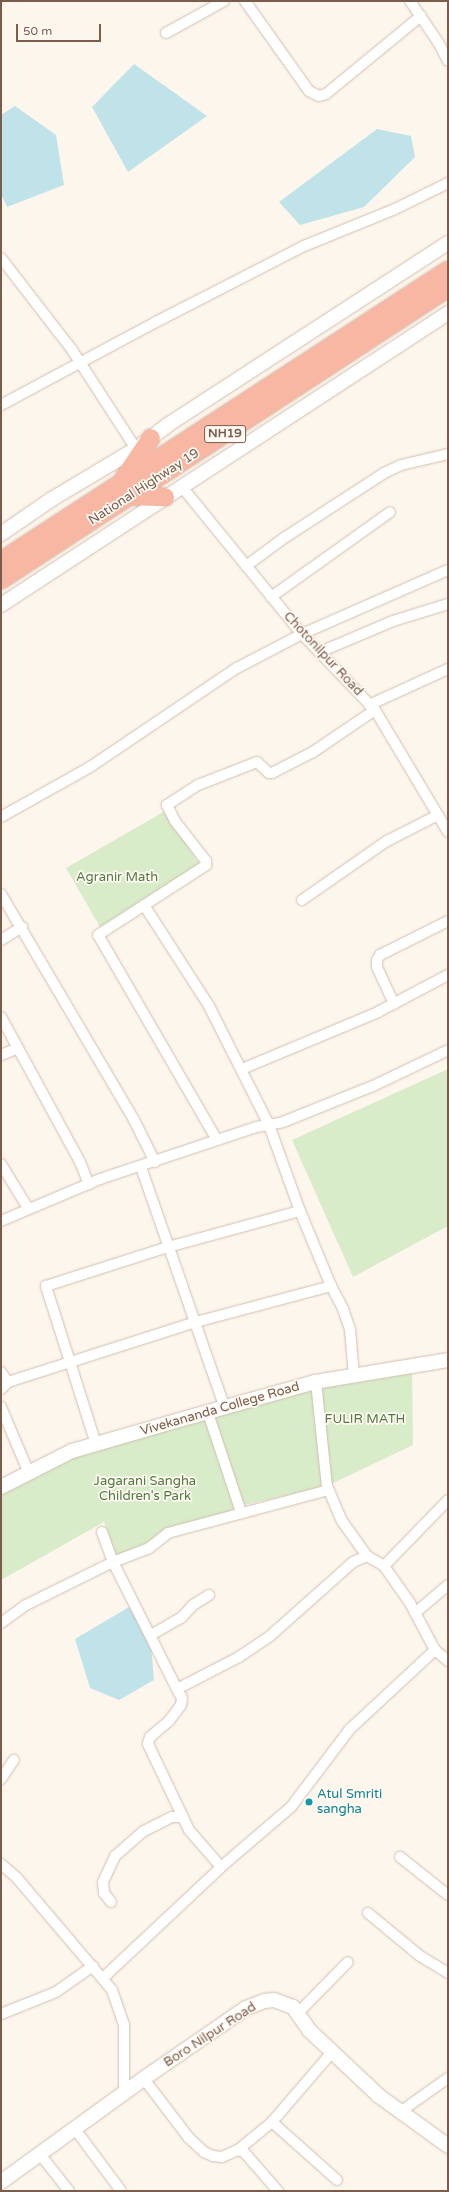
<!DOCTYPE html>
<html>
<head>
<meta charset="utf-8">
<style>
  body { margin:0 }
  #map { position:relative; width:449px; height:2192px; overflow:hidden; background:#fdf6ec; font-family:"Varela Round",sans-serif }
  div>[style] { position:absolute }
  [style*='--x'] { left:calc(var(--x)*1px); top:calc(var(--y)*1px); width:calc(var(--w)*1px); rotate:calc(var(--a)*1deg) }
  .green>* { inset:0; background:#d8ecc9 }
  .water>* { inset:0; background:#bfe3e8 }
  .roads { filter:drop-shadow(0 0 1px #d1beb0) drop-shadow(0 0 1px #d1beb0) }
  .street>* { height:10px; margin:-5px; padding:0 5px; transform-origin:5px; border-radius:5px; background:#fff }
  .secondary>* { height:14px; margin:-7px; padding:0 7px; transform-origin:7px; border-radius:7px; background:#fff }
  .highway>* { height:18px; margin:-9px; padding:0 9px; transform-origin:9px; border-radius:9px; background:#f7b7a3 }
  .dots>* { width:11px; height:11px; translate:-50% -50%; box-sizing:border-box; border:2px solid #fffaf3; border-radius:50% }
  span { translate:-50% -50%; white-space:nowrap; text-align:center; line-height:1.15; -webkit-text-stroke:3.5px #fffaf3; paint-order:stroke }
  .shield-label span { padding:1px 3px; background:#fffaf3; border:1px solid; border-radius:3px; -webkit-text-stroke-width:0 }
  .shield-label { font-size:12px; color:#7a5c4d; font-weight:700 }
  .street-label { font-size:13px; color:#7a5c4d }
  .park-label { font-size:13px; color:#537a41 }
  .culture-label { font-size:13px; color:#0d838f }
  .left { translate:0 -50%; text-align:left }
  .frame { position:absolute; inset:0; border:2px solid #7a5c4d; pointer-events:none }
  .scale { position:absolute; left:16px; top:24px; width:85px; height:18px; box-sizing:border-box; border:2px solid #7a5c4d; border-top:0; padding-left:5px; font-size:12px; line-height:14px; white-space:nowrap; color:#7a5c4d; -webkit-text-stroke:3px #fffaf3; paint-order:stroke }
</style>
</head>
<body>
<div id="map">
  <div class="green">
    <i style="clip-path:polygon(165px 811px,200px 865px,100px 927px,66px 868px)"></i>
    <i style="clip-path:polygon(448px 1069px,448px 1226px,353px 1277px,292px 1140px)"></i>
    <i style="clip-path:polygon(412px 1366px,413px 1445px,327px 1486px,244px 1505px,115px 1557px,104px 1522px,1px 1580px,1px 1490px,85px 1451px,107px 1448px,214px 1411px,316px 1382px)"></i>
  </div>
  <div class="water">
    <i style="clip-path:polygon(134px 64px,207px 116px,128px 172px,92px 107px)"></i>
    <i style="clip-path:polygon(15px 106px,56px 135px,64px 185px,7px 207px,1px 194px,1px 115px)"></i>
    <i style="clip-path:polygon(377px 129px,411px 136px,415px 157px,364px 207px,300px 225px,279px 202px)"></i>
    <i style="clip-path:polygon(129px 1607px,150px 1634px,154px 1680px,119px 1700px,90px 1688px,75px 1639px)"></i>
  </div>
  <div class="roads">
    <div class="street">
      <i style="--x:245;--y:1;--w:110;--a:54.6"></i>
      <i style="--x:309;--y:91;--w:11;--a:27"></i>
      <i style="--x:319;--y:96;--w:7;--a:-16"></i>
      <i style="--x:326;--y:94;--w:123;--a:-39.4"></i>
      <i style="--x:410;--y:1;--w:50;--a:55.7"></i>
      <i style="--x:438;--y:42;--w:21;--a:62"></i>
      <i style="--x:166;--y:33;--w:66;--a:-28.9"></i>
      <i style="--x:1;--y:258;--w:116;--a:52.3"></i>
      <i style="--x:72;--y:350;--w:118;--a:57.1"></i>
      <i style="--x:1;--y:405;--w:176;--a:-28.2"></i>
      <i style="--x:156;--y:322;--w:166;--a:-27.2"></i>
      <i style="--x:304;--y:246;--w:98;--a:-22.1"></i>
      <i style="--x:395;--y:209;--w:59;--a:-26.1"></i>
      <i style="--x:182;--y:487;--w:190;--a:50.8"></i>
      <i style="--x:302;--y:634;--w:105;--a:46.2"></i>
      <i style="--x:375;--y:710;--w:142;--a:59.1"></i>
      <i style="--x:246;--y:566;--w:47;--a:-36.4"></i>
      <i style="--x:284;--y:538;--w:119;--a:-33"></i>
      <i style="--x:384;--y:473;--w:19;--a:-25"></i>
      <i style="--x:401;--y:465;--w:48;--a:-13.2"></i>
      <i style="--x:271;--y:597;--w:146;--a:-35.5"></i>
      <i style="--x:320;--y:652;--w:79;--a:-23"></i>
      <i style="--x:393;--y:621;--w:58;--a:-17.2"></i>
      <i style="--x:369;--y:705;--w:87;--a:-24.5"></i>
      <i style="--x:1;--y:817;--w:102;--a:-29.3"></i>
      <i style="--x:90;--y:767;--w:177;--a:-34"></i>
      <i style="--x:237;--y:668;--w:73;--a:-27.6"></i>
      <i style="--x:302;--y:634;--w:159;--a:-23.7"></i>
      <i style="--x:1;--y:894;--w:262;--a:59.5"></i>
      <i style="--x:134;--y:1120;--w:47;--a:63.4"></i>
      <i style="--x:302;--y:900;--w:103;--a:-34.8"></i>
      <i style="--x:387;--y:841;--w:57;--a:-27"></i>
      <i style="--x:144;--y:905;--w:120;--a:57.2"></i>
      <i style="--x:209;--y:1006;--w:133;--a:63.2"></i>
      <i style="--x:269;--y:1125;--w:91;--a:70.2"></i>
      <i style="--x:300;--y:1211;--w:81;--a:67.5"></i>
      <i style="--x:331;--y:1286;--w:26;--a:62"></i>
      <i style="--x:343;--y:1309;--w:21;--a:71"></i>
      <i style="--x:350;--y:1329;--w:48;--a:85.2"></i>
      <i style="--x:1;--y:940;--w:25;--a:-32"></i>
      <i style="--x:394;--y:1004;--w:41;--a:-114.7"></i>
      <i style="--x:377;--y:967;--w:7;--a:-90"></i>
      <i style="--x:377;--y:960;--w:6;--a:-59"></i>
      <i style="--x:380;--y:955;--w:76;--a:-26.6"></i>
      <i style="--x:1;--y:1017;--w:165;--a:61.4"></i>
      <i style="--x:80;--y:1162;--w:24;--a:68"></i>
      <i style="--x:1;--y:1055;--w:18;--a:-22"></i>
      <i style="--x:242;--y:1069;--w:147;--a:-22.7"></i>
      <i style="--x:378;--y:1012;--w:79;--a:-27.9"></i>
      <i style="--x:217;--y:1140;--w:237;--a:-120.1"></i>
      <i style="--x:98;--y:935;--w:129;--a:-32.9"></i>
      <i style="--x:206;--y:865;--w:4;--a:-90"></i>
      <i style="--x:206;--y:861;--w:51;--a:-127.8"></i>
      <i style="--x:175;--y:821;--w:18;--a:-117"></i>
      <i style="--x:167;--y:805;--w:37;--a:-33"></i>
      <i style="--x:198;--y:785;--w:63;--a:-21.3"></i>
      <i style="--x:257;--y:762;--w:16;--a:43"></i>
      <i style="--x:269;--y:773;--w:3;--a:0"></i>
      <i style="--x:272;--y:773;--w:46;--a:-27.1"></i>
      <i style="--x:313;--y:752;--w:75;--a:-34.1"></i>
      <i style="--x:1;--y:1164;--w:52;--a:58.5"></i>
      <i style="--x:141;--y:1167;--w:255;--a:70.8"></i>
      <i style="--x:1;--y:1221;--w:108;--a:-23"></i>
      <i style="--x:100;--y:1179;--w:164;--a:-18.4"></i>
      <i style="--x:256;--y:1127;--w:27;--a:-10"></i>
      <i style="--x:283;--y:1122;--w:97;--a:-21.8"></i>
      <i style="--x:373;--y:1086;--w:83;--a:-25.6"></i>
      <i style="--x:1;--y:1372;--w:12;--a:55"></i>
      <i style="--x:316;--y:1382;--w:105;--a:84"></i>
      <i style="--x:327;--y:1486;--w:38;--a:67"></i>
      <i style="--x:342;--y:1521;--w:43;--a:54.5"></i>
      <i style="--x:1;--y:1389;--w:10;--a:-45"></i>
      <i style="--x:8;--y:1382;--w:197;--a:-17.7"></i>
      <i style="--x:196;--y:1322;--w:140;--a:-14.9"></i>
      <i style="--x:1;--y:1407;--w:69;--a:67.1"></i>
      <i style="--x:208;--y:1413;--w:104;--a:71.6"></i>
      <i style="--x:96;--y:1444;--w:166;--a:-107.6"></i>
      <i style="--x:46;--y:1286;--w:128;--a:-17.7"></i>
      <i style="--x:168;--y:1247;--w:137;--a:-15.3"></i>
      <i style="--x:102;--y:1532;--w:32;--a:70"></i>
      <i style="--x:113;--y:1562;--w:142;--a:63.3"></i>
      <i style="--x:177;--y:1689;--w:70;--a:-27.3"></i>
      <i style="--x:239;--y:1657;--w:37;--a:-34"></i>
      <i style="--x:270;--y:1636;--w:111;--a:-41.7"></i>
      <i style="--x:353;--y:1562;--w:15;--a:-23"></i>
      <i style="--x:367;--y:1556;--w:20;--a:30"></i>
      <i style="--x:384;--y:1566;--w:45;--a:54.9"></i>
      <i style="--x:410;--y:1603;--w:53;--a:62"></i>
      <i style="--x:435;--y:1650;--w:17;--a:40"></i>
      <i style="--x:384;--y:1566;--w:92;--a:-45.9"></i>
      <i style="--x:415;--y:1613;--w:43;--a:-40.3"></i>
      <i style="--x:1;--y:1623;--w:29;--a:-36"></i>
      <i style="--x:24;--y:1606;--w:99;--a:-26.3"></i>
      <i style="--x:113;--y:1562;--w:39;--a:-21"></i>
      <i style="--x:149;--y:1548;--w:24;--a:-38"></i>
      <i style="--x:168;--y:1533;--w:166;--a:-15"></i>
      <i style="--x:151;--y:1635;--w:34;--a:-30"></i>
      <i style="--x:181;--y:1618;--w:18;--a:-47"></i>
      <i style="--x:193;--y:1605;--w:19;--a:-32"></i>
      <i style="--x:177;--y:1689;--w:10;--a:61"></i>
      <i style="--x:182;--y:1698;--w:7;--a:98"></i>
      <i style="--x:181;--y:1705;--w:20;--a:127"></i>
      <i style="--x:169;--y:1721;--w:25;--a:140"></i>
      <i style="--x:150;--y:1737;--w:7;--a:106"></i>
      <i style="--x:148;--y:1744;--w:95;--a:64.5"></i>
      <i style="--x:189;--y:1830;--w:49;--a:49.1"></i>
      <i style="--x:1;--y:1779;--w:23;--a:-56"></i>
      <i style="--x:400;--y:1857;--w:61;--a:38.4"></i>
      <i style="--x:1;--y:1864;--w:21;--a:41"></i>
      <i style="--x:17;--y:1878;--w:147;--a:49.7"></i>
      <i style="--x:112;--y:1990;--w:36;--a:71"></i>
      <i style="--x:124;--y:2024;--w:69;--a:90"></i>
      <i style="--x:111;--y:1902;--w:11;--a:-128"></i>
      <i style="--x:104;--y:1893;--w:11;--a:-95"></i>
      <i style="--x:103;--y:1882;--w:29;--a:-65"></i>
      <i style="--x:115;--y:1856;--w:38;--a:-41"></i>
      <i style="--x:144;--y:1831;--w:31;--a:-27"></i>
      <i style="--x:172;--y:1817;--w:11;--a:0"></i>
      <i style="--x:368;--y:1913;--w:67;--a:39.6"></i>
      <i style="--x:420;--y:1956;--w:33;--a:31"></i>
      <i style="--x:103;--y:1978;--w:162;--a:-43.2"></i>
      <i style="--x:221;--y:1867;--w:92;--a:-40.6"></i>
      <i style="--x:291;--y:1807;--w:98;--a:-52.9"></i>
      <i style="--x:350;--y:1729;--w:116;--a:-42.9"></i>
      <i style="--x:298;--y:2013;--w:71;--a:-45.6"></i>
      <i style="--x:1;--y:2014;--w:59;--a:-21.8"></i>
      <i style="--x:56;--y:1992;--w:45;--a:-35.1"></i>
      <i style="--x:144;--y:2079;--w:74;--a:52.7"></i>
      <i style="--x:189;--y:2138;--w:21;--a:43"></i>
      <i style="--x:204;--y:2152;--w:10;--a:24"></i>
      <i style="--x:213;--y:2156;--w:9;--a:6"></i>
      <i style="--x:222;--y:2157;--w:17;--a:-24"></i>
      <i style="--x:238;--y:2150;--w:6;--a:18"></i>
      <i style="--x:244;--y:2152;--w:52;--a:48.9"></i>
      <i style="--x:400;--y:2112;--w:59;--a:-35.3"></i>
      <i style="--x:272;--y:2122;--w:87;--a:41.7"></i>
      <i style="--x:75;--y:2129;--w:77;--a:53.4"></i>
      <i style="--x:238;--y:2150;--w:44;--a:-39.5"></i>
      <i style="--x:272;--y:2122;--w:92;--a:-49.4"></i>
      <i style="--x:39;--y:2153;--w:48;--a:51.7"></i>
    </div>
    <div class="secondary">
      <i style="--x:1;--y:534;--w:62;--a:-34.5"></i>
      <i style="--x:52;--y:499;--w:98;--a:-30.8"></i>
      <i style="--x:136;--y:449;--w:38;--a:-37"></i>
      <i style="--x:166;--y:426;--w:336;--a:-33"></i>
      <i style="--x:1;--y:605;--w:534;--a:-33.15"></i>
      <i style="--x:1;--y:1487;--w:80;--a:-26.9"></i>
      <i style="--x:72;--y:1451;--w:123;--a:-16.1"></i>
      <i style="--x:190;--y:1417;--w:130;--a:-15.6"></i>
      <i style="--x:315;--y:1382;--w:135;--a:-9.4"></i>
      <i style="--x:1;--y:2182;--w:179;--a:-35.9"></i>
      <i style="--x:146;--y:2077;--w:121;--a:-34.6"></i>
      <i style="--x:246;--y:2008;--w:19;--a:-21"></i>
      <i style="--x:264;--y:2001;--w:10;--a:-6"></i>
      <i style="--x:274;--y:2000;--w:20;--a:20"></i>
      <i style="--x:293;--y:2007;--w:29;--a:55"></i>
      <i style="--x:310;--y:2031;--w:95;--a:43.3"></i>
      <i style="--x:379;--y:2096;--w:85;--a:35.9"></i>
    </div>
    <div class="highway">
      <i style="--x:124;--y:478;--w:48;--a:-56"></i>
      <i style="--x:129;--y:496;--w:36;--a:2"></i>
      <i style="--x:1;--y:561;--w:533;--a:-33.06"></i>
      <i style="--x:1;--y:580;--w:534;--a:-33.15"></i>
    </div>
  </div>
  <div class="dots">
    <i style="left:309px;top:1802px;background:#0f9aa8"></i>
  </div>
  <div class="shield-label">
    <span style="left:225px;top:434px">NH19</span>
  </div>
  <div class="street-label">
    <span style="left:144px;top:487px;rotate:-33deg">National Highway 19</span>
    <span style="left:323px;top:654px;rotate:47deg">Chotonilpur Road</span>
    <span style="left:220px;top:1409px;rotate:-16deg">Vivekananda College Road</span>
    <span style="left:210px;top:2035px;rotate:-33deg">Boro Nilpur Road</span>
  </div>
  <div class="park-label">
    <span style="left:117px;top:877px">Agranir Math</span>
    <span style="left:365px;top:1419px">FULIR MATH</span>
    <span style="left:145px;top:1489px">Jagarani Sangha<br>Children's Park</span>
  </div>
  <div class="culture-label">
    <span class="left" style="left:317px;top:1802px">Atul Smriti<br>sangha</span>
  </div>
  <div class="frame"></div>
  <div class="scale">50 m</div>
</div>
</body>
</html>
